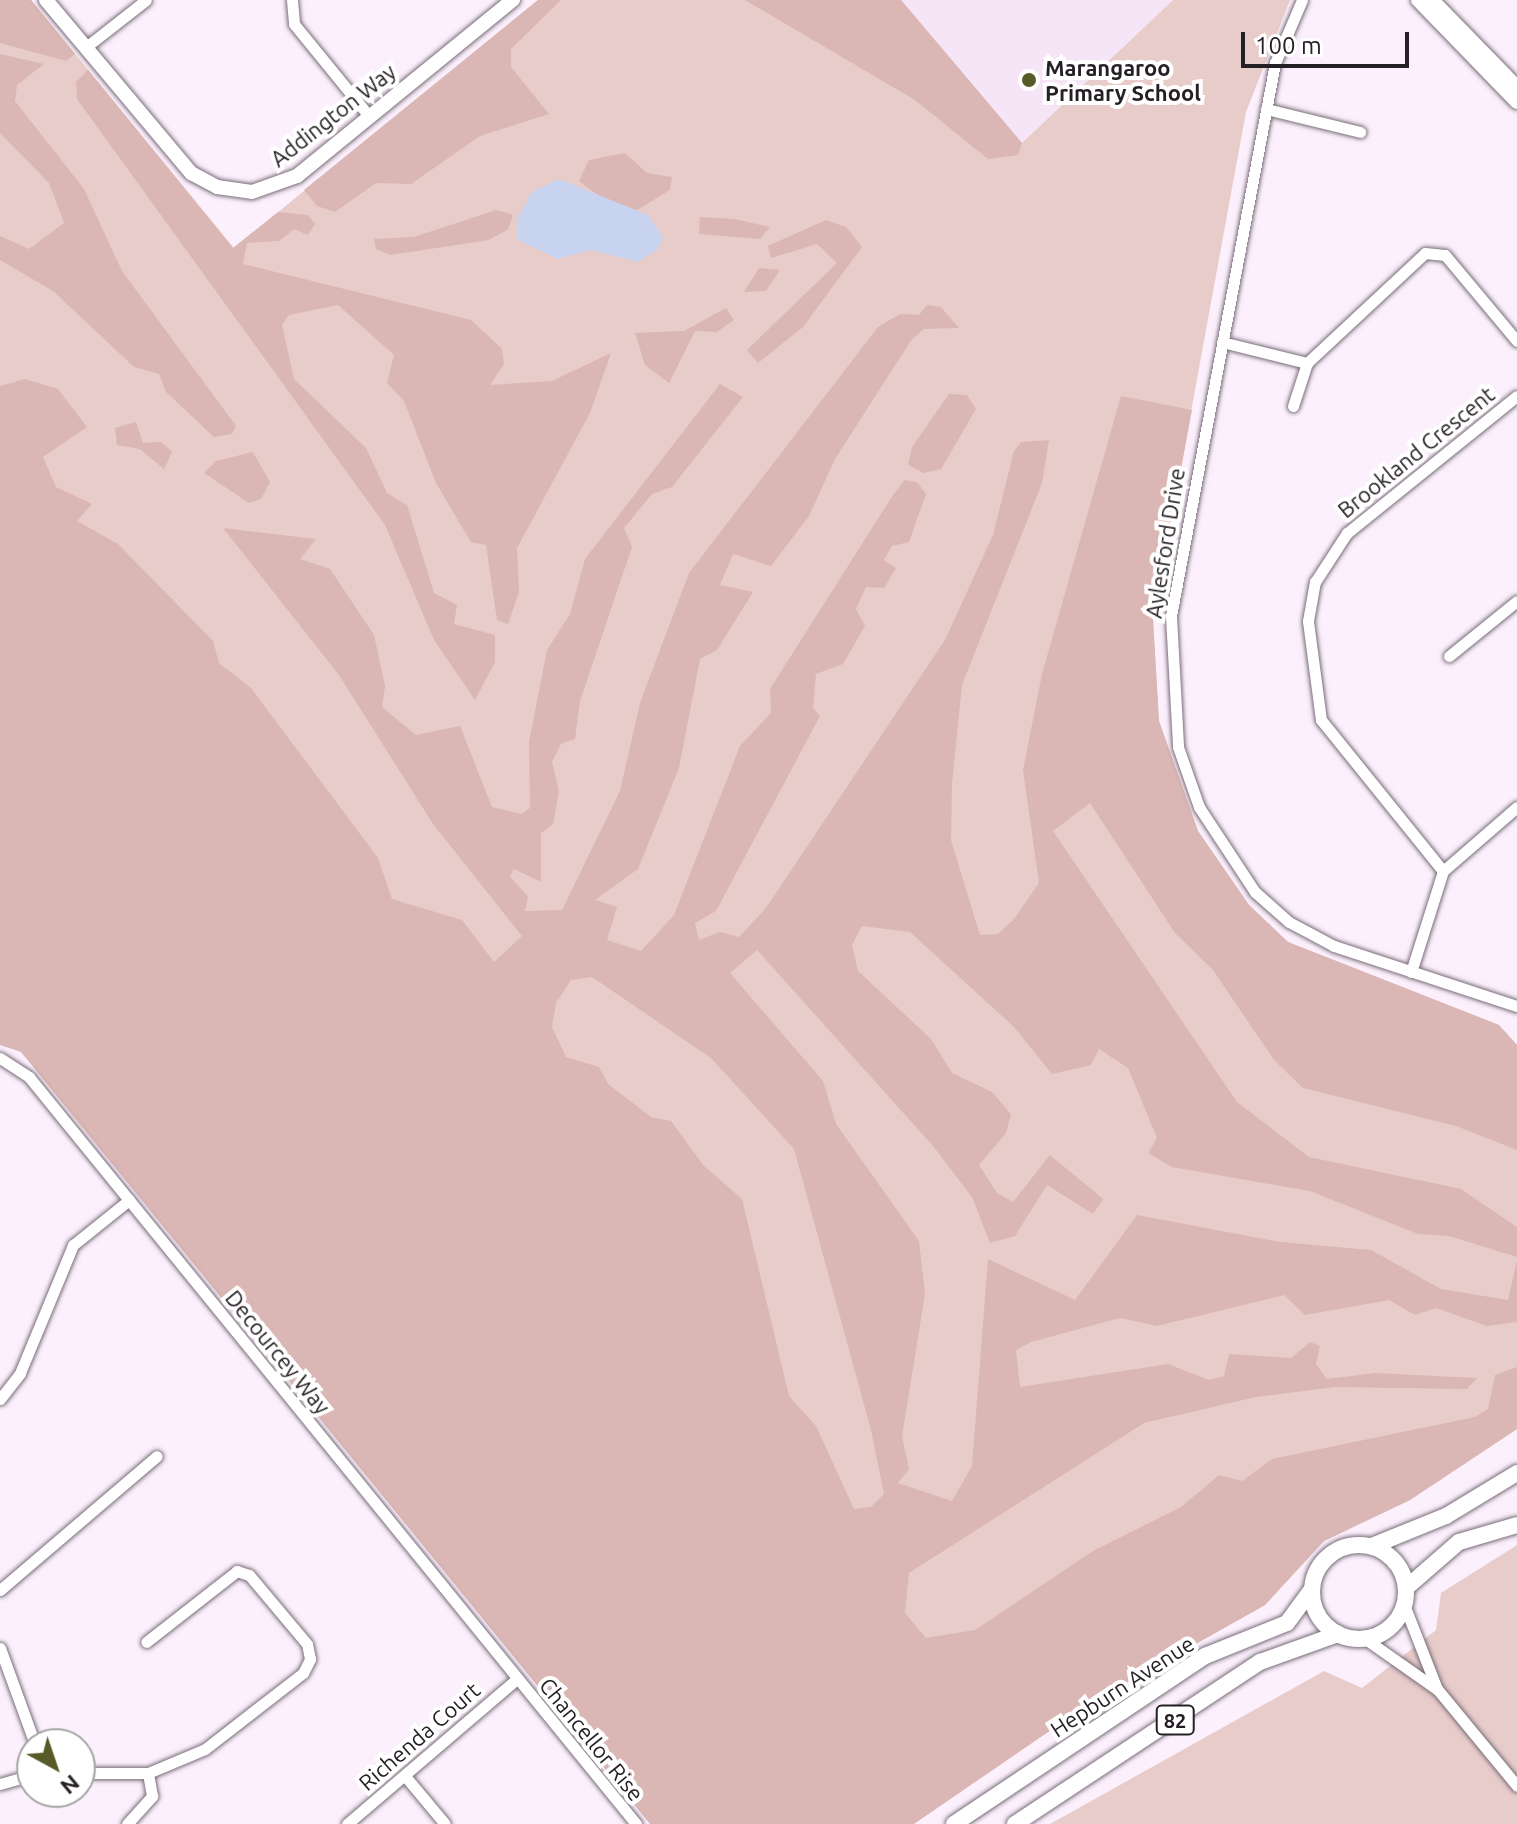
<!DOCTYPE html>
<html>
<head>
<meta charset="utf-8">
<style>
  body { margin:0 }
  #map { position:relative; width:1517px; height:1824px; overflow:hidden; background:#fdf0fd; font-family:Ubuntu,sans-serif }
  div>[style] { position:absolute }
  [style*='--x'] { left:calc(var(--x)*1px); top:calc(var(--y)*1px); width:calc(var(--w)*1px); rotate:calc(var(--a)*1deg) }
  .built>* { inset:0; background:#f6e4f7 }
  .green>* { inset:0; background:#e8ccca }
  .forest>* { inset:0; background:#dab6b4 }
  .water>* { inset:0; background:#c7d3ef }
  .roads { filter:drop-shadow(0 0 2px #786d79) drop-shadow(0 0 2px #786d79) }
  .street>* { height:11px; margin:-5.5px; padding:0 5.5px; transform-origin:5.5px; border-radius:5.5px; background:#fff }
  .secondary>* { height:14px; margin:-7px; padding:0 7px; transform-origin:7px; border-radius:7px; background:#fff }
  .primary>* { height:16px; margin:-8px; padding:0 8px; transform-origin:8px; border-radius:8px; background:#fff }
  .primary>.ring { margin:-8px; padding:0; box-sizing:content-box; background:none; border:16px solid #fff; border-radius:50% }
  .dots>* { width:22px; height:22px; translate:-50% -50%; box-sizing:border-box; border:4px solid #fff; border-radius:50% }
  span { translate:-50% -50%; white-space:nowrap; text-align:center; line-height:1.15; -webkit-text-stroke:8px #fff; paint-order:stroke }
  .shield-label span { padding:2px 6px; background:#fff; border:2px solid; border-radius:6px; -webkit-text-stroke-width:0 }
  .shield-label { font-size:20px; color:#252025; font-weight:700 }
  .poi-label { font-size:22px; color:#252025; font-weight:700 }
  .left { translate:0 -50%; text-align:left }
  .street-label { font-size:22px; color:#252025 }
  .north { position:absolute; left:16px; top:1728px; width:80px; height:80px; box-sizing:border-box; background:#fff; border:2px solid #a8a6a8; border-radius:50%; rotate:140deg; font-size:22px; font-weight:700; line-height:32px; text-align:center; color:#252025 }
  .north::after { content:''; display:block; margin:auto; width:28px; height:36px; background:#585a27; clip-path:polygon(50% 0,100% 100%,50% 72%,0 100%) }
  .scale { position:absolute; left:1241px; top:32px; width:168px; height:36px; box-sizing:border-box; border:4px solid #252025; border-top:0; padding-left:10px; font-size:24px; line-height:28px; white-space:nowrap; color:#252025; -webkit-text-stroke:6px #fff; paint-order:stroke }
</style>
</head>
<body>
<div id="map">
  <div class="built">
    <i style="clip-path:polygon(901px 0,1173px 0,1022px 143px)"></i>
  </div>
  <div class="green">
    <i style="clip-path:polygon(0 0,31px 0,234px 248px,538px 0,901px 0,1022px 143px,1173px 0,1290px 0,1246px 112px,1153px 619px,1159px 721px,1198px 831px,1249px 905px,1288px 942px,1499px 1025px,1517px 1045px,1517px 1429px,1410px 1500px,1324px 1541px,1265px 1605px,1089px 1704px,928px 1813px,0 464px)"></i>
    <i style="clip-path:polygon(1517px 1545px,1517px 1824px,1050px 1824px,1324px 1671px,1362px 1688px,1436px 1630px,1441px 1593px)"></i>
  </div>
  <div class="forest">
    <i style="clip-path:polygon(0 0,31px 0,75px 54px,66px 61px,0 43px)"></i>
    <i style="clip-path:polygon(538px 0,561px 0,511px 49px,511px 67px,549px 114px,480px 136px,411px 184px,376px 183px,335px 212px,317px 206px,304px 190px)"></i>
    <i style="clip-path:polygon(745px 0,901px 0,1022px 143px,1018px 155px,988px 159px,915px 100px)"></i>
    <i style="clip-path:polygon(0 54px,44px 64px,17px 85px,15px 101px,84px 189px,122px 271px,236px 426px,232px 434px,214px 437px,166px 392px,159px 374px,134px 367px,53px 291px,0 260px,0 236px,29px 249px,64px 223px,49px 183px,0 133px)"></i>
    <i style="clip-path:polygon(88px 70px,233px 248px,278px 212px,308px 215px,315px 224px,308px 235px,294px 229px,279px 241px,247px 243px,243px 264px,471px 320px,502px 349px,504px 364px,490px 385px,552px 381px,611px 353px,590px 413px,517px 548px,519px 592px,508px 624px,497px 620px,486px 545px,471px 542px,436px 483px,404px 401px,387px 383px,394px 355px,338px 305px,289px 315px,282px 325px,294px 379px,366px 448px,387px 493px,407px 505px,434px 593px,457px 605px,454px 624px,495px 635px,495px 662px,475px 700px,434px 640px,385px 525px,77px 99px,76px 82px)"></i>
    <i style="clip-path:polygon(625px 153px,647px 173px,672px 177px,670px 190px,634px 212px,611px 205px,579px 181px,589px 160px)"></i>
    <i style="clip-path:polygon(496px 210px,513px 215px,508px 229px,489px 240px,390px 255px,376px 249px,374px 239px,414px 237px)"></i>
    <i style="clip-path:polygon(700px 217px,734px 219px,770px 227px,760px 239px,699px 234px)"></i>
    <i style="clip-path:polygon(826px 220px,846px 227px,862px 247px,803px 327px,758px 363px,747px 350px,837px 263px,817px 244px,771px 258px,768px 246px)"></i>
    <i style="clip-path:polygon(759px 268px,780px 270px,766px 291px,744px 292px)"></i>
    <i style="clip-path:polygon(evenodd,927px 305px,941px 307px,959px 328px,924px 329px,912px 339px,835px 459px,809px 516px,771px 566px,733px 554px,720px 585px,753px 592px,717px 650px,700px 659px,679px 768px,638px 869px,595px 900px,617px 907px,607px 940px,641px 951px,674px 915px,740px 746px,771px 713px,770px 689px,893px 495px,905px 480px,917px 482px,926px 494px,909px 542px,892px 546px,884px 560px,896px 568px,884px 588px,866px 587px,856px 609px,865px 626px,843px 664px,816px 674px,813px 708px,820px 716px,716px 911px,695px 923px,699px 940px,720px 932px,739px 937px,766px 908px,945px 640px,993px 535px,1014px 451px,1021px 442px,1049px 440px,1042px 483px,962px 685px,952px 784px,951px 840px,980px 935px,998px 934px,1014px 919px,1039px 883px,1023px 770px,1042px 674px,1121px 396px,1192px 410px,1153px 620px,1159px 721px,1198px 831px,1249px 905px,1288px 942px,1499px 1025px,1517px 1045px,1517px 1150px,1456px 1126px,1303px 1088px,1274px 1060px,1213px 970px,1175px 933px,1090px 803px,1053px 831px,1237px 1102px,1309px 1157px,1461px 1189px,1517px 1227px,1517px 1257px,1449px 1236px,1418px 1234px,1310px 1191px,1172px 1167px,1148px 1153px,1157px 1138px,1128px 1068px,1099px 1049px,1091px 1065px,1052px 1074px,1014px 1027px,910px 932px,862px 926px,852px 945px,858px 971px,931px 1039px,952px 1073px,992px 1092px,1011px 1114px,1006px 1133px,979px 1165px,997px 1193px,1013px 1202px,1050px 1155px,1103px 1199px,1093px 1214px,1047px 1185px,1015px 1236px,990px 1243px,972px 1197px,933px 1146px,757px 950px,730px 973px,823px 1081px,836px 1124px,919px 1241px,925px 1294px,902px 1436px,909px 1469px,898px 1483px,952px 1501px,972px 1466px,988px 1259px,1075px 1300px,1137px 1215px,1280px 1242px,1371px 1250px,1441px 1289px,1508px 1300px,1517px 1260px,1517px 1322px,1487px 1326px,1436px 1308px,1415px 1315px,1389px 1300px,1305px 1315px,1284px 1295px,1157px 1326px,1120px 1318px,1031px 1342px,1016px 1350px,1020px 1387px,1168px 1364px,1209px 1380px,1224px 1376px,1229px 1354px,1291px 1358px,1310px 1342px,1320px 1346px,1316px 1364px,1327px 1379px,1375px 1373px,1477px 1378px,1467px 1389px,1335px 1387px,1256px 1397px,1144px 1423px,909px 1573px,905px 1613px,926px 1638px,975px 1630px,1093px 1551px,1181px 1507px,1219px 1475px,1242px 1481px,1272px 1459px,1475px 1417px,1488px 1409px,1495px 1375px,1517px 1367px,1517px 1429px,1410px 1500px,1324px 1541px,1265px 1605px,1089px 1704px,914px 1824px,650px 1824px,21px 1052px,0 1045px,0 386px,25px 379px,58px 389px,87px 427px,43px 457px,56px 487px,92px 504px,77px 521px,118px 544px,213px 641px,219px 663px,251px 688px,378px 858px,392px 899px,462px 920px,494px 962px,522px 936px,433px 824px,339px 675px,223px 528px,316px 539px,300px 559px,330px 569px,374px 635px,385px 686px,382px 707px,416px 735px,460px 726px,492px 807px,522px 814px,530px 808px,529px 742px,547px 650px,570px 614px,585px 559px,720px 384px,743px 397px,672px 487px,652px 494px,624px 528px,632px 547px,580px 701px,575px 739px,561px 744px,552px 762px,559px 791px,553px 824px,541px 833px,541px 882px,514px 869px,510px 876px,528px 897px,525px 911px,562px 910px,620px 791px,640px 703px,689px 573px,878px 327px,900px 314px,919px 315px,927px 305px,592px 977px,711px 1058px,794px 1149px,871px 1430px,884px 1494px,871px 1507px,854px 1509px,816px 1426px,789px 1396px,742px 1199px,704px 1166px,671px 1121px,651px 1117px,608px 1084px,599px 1067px,566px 1057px,552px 1027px,556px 1003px,571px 980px,592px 977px)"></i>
    <i style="clip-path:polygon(726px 308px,734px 320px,717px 332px,695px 331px,669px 383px,645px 365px,635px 333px,684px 331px)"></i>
    <i style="clip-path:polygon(949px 394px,967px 395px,976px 409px,941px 469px,924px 473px,908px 465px,912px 447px)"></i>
    <i style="clip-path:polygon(136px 422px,143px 443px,161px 442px,172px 452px,164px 469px,140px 449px,117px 445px,115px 428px)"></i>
    <i style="clip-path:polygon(253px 452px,270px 482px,261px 499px,249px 503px,204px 473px,216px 461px)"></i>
  </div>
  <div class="water">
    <i style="clip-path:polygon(559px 179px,648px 215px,663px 237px,658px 249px,638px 262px,590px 250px,558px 259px,518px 240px,518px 217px,532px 192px)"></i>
  </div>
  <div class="roads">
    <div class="street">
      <i style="--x:292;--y:0;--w:24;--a:85"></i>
      <i style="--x:294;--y:24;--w:119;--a:50.8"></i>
      <i style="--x:1302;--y:0;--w:69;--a:113.2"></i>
      <i style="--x:1275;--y:63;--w:563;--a:100.65"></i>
      <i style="--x:1171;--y:616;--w:131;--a:86.9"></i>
      <i style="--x:1178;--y:747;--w:64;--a:70.7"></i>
      <i style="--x:1199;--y:807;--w:102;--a:56.6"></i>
      <i style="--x:1255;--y:892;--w:45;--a:41.4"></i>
      <i style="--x:1289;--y:922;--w:51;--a:28.1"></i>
      <i style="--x:1334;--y:946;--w:193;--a:18.2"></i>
      <i style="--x:86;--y:47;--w:76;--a:-38.1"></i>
      <i style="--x:1266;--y:109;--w:97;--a:13.7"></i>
      <i style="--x:1222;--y:342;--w:88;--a:13.9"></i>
      <i style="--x:1293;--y:406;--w:45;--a:-72"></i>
      <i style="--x:1307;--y:363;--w:161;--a:-43"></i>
      <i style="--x:1425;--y:253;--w:20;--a:6"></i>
      <i style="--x:1445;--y:255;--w:112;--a:50.1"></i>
      <i style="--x:1449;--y:656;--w:87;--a:-39"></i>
      <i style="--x:1443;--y:871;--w:194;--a:-128.9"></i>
      <i style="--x:1321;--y:720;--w:100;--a:-97.5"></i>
      <i style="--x:1308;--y:621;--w:40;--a:-80"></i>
      <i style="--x:1315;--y:582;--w:59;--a:-56.9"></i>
      <i style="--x:1347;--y:533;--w:218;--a:-38.9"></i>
      <i style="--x:1411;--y:972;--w:106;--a:-72.4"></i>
      <i style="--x:1443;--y:871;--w:98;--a:-40.9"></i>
      <i style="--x:0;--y:1058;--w:35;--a:33"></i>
      <i style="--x:29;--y:1077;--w:963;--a:50.9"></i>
      <i style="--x:0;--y:1399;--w:33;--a:-52"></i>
      <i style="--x:20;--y:1373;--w:139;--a:-67.5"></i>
      <i style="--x:73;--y:1245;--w:72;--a:-38.8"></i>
      <i style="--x:0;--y:1590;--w:206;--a:-40.5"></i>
      <i style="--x:1405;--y:1607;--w:88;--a:68.7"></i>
      <i style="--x:1364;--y:1638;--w:90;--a:35.1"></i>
      <i style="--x:1438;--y:1690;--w:124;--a:50.5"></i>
      <i style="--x:0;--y:1648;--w:102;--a:70"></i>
      <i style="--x:80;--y:1773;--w:68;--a:0"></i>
      <i style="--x:148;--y:1773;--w:62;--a:-22.8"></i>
      <i style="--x:205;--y:1749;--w:124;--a:-37.8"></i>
      <i style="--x:303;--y:1673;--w:16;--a:-63"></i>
      <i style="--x:310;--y:1659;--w:15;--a:-101"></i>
      <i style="--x:307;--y:1644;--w:90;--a:-130"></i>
      <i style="--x:249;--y:1575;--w:13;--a:-162"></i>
      <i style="--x:237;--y:1571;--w:115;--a:142"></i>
      <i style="--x:405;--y:1776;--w:62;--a:50.2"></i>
      <i style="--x:0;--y:1784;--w:33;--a:-16"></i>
      <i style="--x:127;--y:1824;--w:38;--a:-48"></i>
      <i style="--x:152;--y:1796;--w:23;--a:-100"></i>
      <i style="--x:347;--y:1824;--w:223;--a:-40.5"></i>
    </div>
    <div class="secondary">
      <i style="--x:46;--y:0;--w:226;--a:50"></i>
      <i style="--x:191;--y:173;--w:30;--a:28"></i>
      <i style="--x:217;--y:187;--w:35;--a:8"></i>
      <i style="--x:252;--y:192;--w:48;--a:-19.6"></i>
      <i style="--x:297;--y:176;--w:279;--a:-39.2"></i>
      <i style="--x:1418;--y:0;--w:142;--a:45.9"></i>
      <i style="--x:1432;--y:0;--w:122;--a:45.7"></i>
    </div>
    <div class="primary">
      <i class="ring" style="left:1312px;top:1545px;width:78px;height:78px"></i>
      <i style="--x:1372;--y:1546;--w:80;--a:-22.1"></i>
      <i style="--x:1446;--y:1516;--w:83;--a:-31.2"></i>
      <i style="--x:1406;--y:1588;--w:70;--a:-41"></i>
      <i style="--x:1459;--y:1542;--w:60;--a:-16.3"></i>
      <i style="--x:954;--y:1824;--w:302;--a:-33.8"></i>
      <i style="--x:1205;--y:1656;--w:88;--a:-21.9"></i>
      <i style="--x:1287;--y:1623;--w:42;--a:-53.7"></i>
      <i style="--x:1015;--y:1824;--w:294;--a:-33.5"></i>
      <i style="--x:1260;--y:1662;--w:83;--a:-19.7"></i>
    </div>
  </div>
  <div class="dots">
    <i style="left:1029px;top:80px;background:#585a27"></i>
  </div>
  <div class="shield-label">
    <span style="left:1175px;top:1720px">82</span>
  </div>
  <div class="poi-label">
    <span class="left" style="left:1045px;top:80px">Marangaroo<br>Primary School</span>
  </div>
  <div class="street-label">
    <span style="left:333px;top:115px;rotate:-38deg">Addington Way</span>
    <span style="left:1416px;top:452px;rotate:-39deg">Brookland Crescent</span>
    <span style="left:1165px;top:543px;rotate:-81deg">Aylesford Drive</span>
    <span style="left:278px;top:1352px;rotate:51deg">Decourcey Way</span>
    <span style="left:1122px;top:1686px;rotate:-33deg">Hepburn Avenue</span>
    <span style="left:419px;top:1736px;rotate:-41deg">Richenda Court</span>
    <span style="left:592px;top:1739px;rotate:51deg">Chancellor Rise</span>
  </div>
  <div class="north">N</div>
  <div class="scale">100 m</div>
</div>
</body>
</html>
